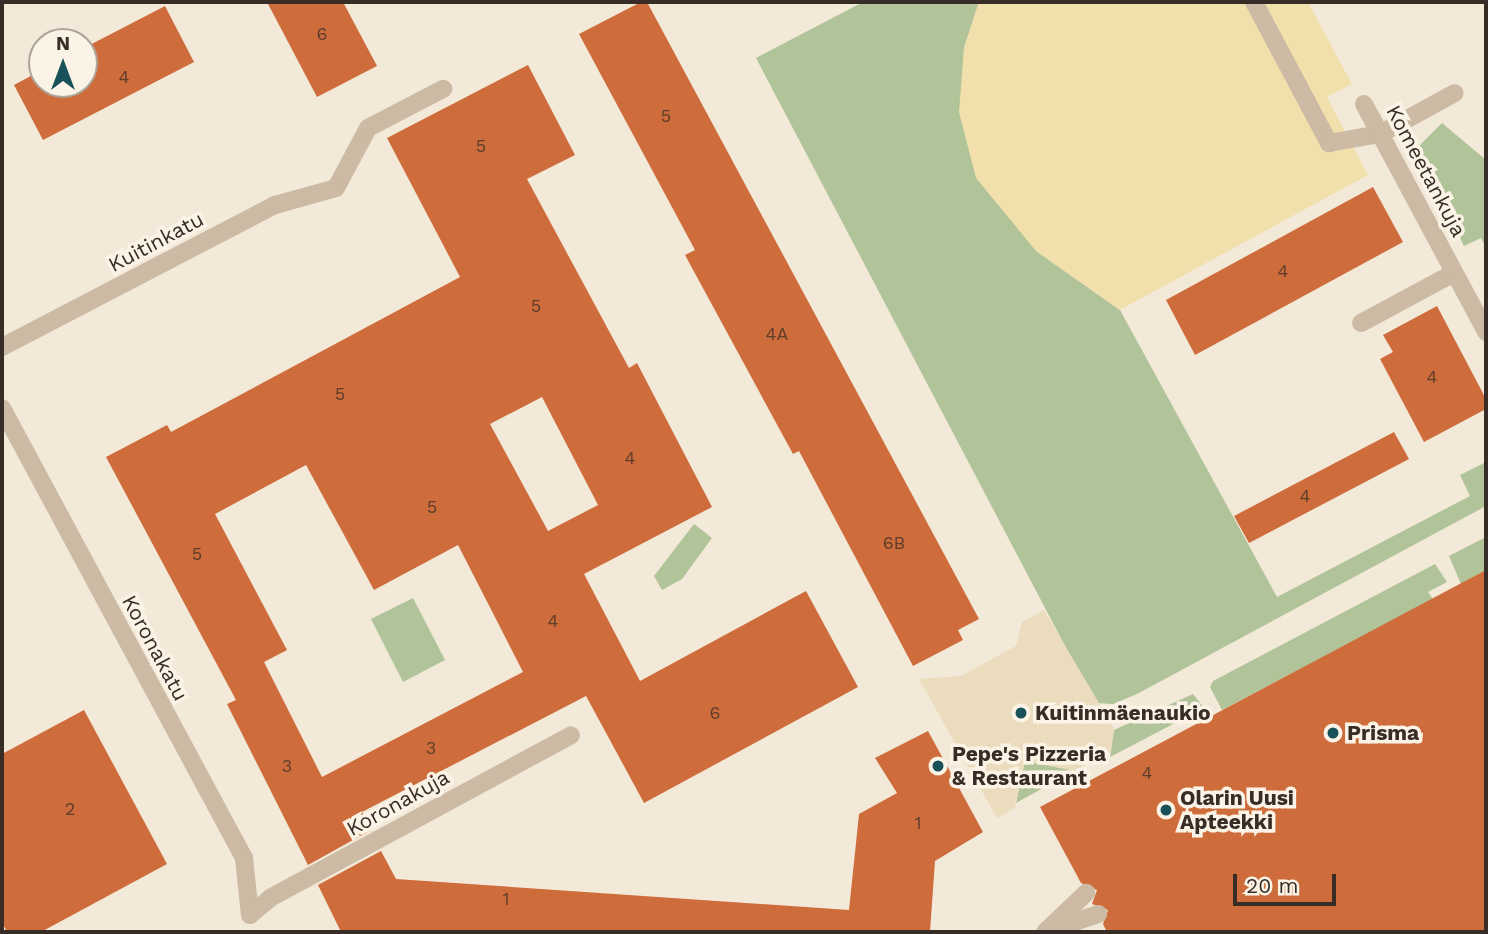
<!DOCTYPE html>
<html>
<head>
<meta charset="utf-8">
<style>
  body { margin:0 }
  #map { position:relative; width:1488px; height:934px; overflow:hidden; background:#f3e9d9; font-family:"Work Sans",sans-serif }
  div>[style] { position:absolute }
  [style*='--x'] { left:calc(var(--x)*1px); top:calc(var(--y)*1px); width:calc(var(--w)*1px); rotate:calc(var(--a)*1deg) }
  .green>* { inset:0; background:#b1c398 }
  .sand>* { inset:0; background:#f2e0ac }
  .plaza>* { inset:0; background:#ecdcbe }
  .building>* { inset:0; background:#cf6c3b }
  .service>* { height:18px; margin:-9px; padding:0 9px; transform-origin:9px; border-radius:9px; background:#ccbaa4 }
  .minor>* { height:18px; margin:-9px; padding:0 9px; transform-origin:9px; border-radius:9px; background:#ccbaa4 }
  .dots>* { width:19px; height:19px; translate:-50% -50%; box-sizing:border-box; border:4px solid #fbf3e5; border-radius:50% }
  span { translate:-50% -50%; white-space:nowrap; text-align:center; line-height:1.15; -webkit-text-stroke:7px #fbf3e5; paint-order:stroke }
  .number-label { font-size:18px; color:#5d3d2b }
  .number-label span { -webkit-text-stroke-width:0 }
  .street-label { font-size:21px; color:#372d26 }
  .poi-label { font-size:21px; color:#372d26; font-weight:700 }
  .left { translate:0 -50%; text-align:left }
  .frame { position:absolute; inset:0; border:4px solid #372d26; pointer-events:none }
  .north { position:absolute; left:28px; top:28px; width:70px; height:70px; box-sizing:border-box; background:#fbf3e5; border:2px solid #ada499; border-radius:50%; rotate:0deg; font-size:19px; font-weight:700; line-height:28px; text-align:center; color:#372d26 }
  .north::after { content:''; display:block; margin:auto; width:24px; height:32px; background:#19515b; clip-path:polygon(50% 0,100% 100%,50% 72%,0 100%) }
  .scale { position:absolute; left:1233px; top:874px; width:103px; height:32px; box-sizing:border-box; border:4px solid #372d26; border-top:0; padding-left:9px; font-size:21px; line-height:24px; white-space:nowrap; color:#372d26; -webkit-text-stroke:5px #fbf3e5; paint-order:stroke }
</style>
</head>
<body>
<div id="map">
  <div class="green">
    <i style="clip-path:polygon(863px 2px,979px 2px,964px 48px,1036px 251px,1120px 310px,1277px 597px,1470px 496px,1460px 475px,1486px 462px,1486px 506px,1137px 694px,1113px 704px,1095px 703px,756px 58px)"></i>
    <i style="clip-path:polygon(1442px 123px,1486px 160px,1485px 246px,1481px 238px,1464px 246px,1416px 149px)"></i>
    <i style="clip-path:polygon(694px 524px,712px 538px,682px 579px,662px 590px,654px 576px)"></i>
    <i style="clip-path:polygon(1486px 537px,1486px 570px,1461px 584px,1449px 556px)"></i>
    <i style="clip-path:polygon(1435px 564px,1447px 582px,1428px 592px,1433px 599px,1222px 710px,1210px 687px,1213px 681px)"></i>
    <i style="clip-path:polygon(413px 598px,445px 660px,403px 682px,371px 619px)"></i>
    <i style="clip-path:polygon(1193px 694px,1204px 708px,1110px 757px,1114px 730px)"></i>
    <i style="clip-path:polygon(1025px 761px,1041px 761px,1074px 771px,1016px 803px)"></i>
  </div>
  <div class="sand">
    <i style="clip-path:polygon(979px 2px,1308px 2px,1352px 84px,1327px 97px,1368px 175px,1120px 310px,1036px 251px,976px 178px,959px 112px,964px 48px)"></i>
  </div>
  <div class="plaza">
    <i style="clip-path:polygon(1044px 610px,1109px 720px,1114px 730px,1110px 752px,1074px 771px,1025px 761px,1015px 808px,997px 818px,919px 679px,961px 676px,1016px 646px,1022px 622px)"></i>
  </div>
  <div class="building">
    <i style="clip-path:polygon(267px 2px,343px 2px,377px 66px,317px 97px)"></i>
    <i style="clip-path:polygon(641px 2px,647px 2px,979px 619px,958px 630px,963px 640px,913px 666px,799px 451px,793px 454px,685px 255px,695px 250px,579px 34px)"></i>
    <i style="clip-path:polygon(165px 6px,194px 62px,43px 140px,14px 85px,42px 70px,42px 84px,84px 84px,84px 48px)"></i>
    <i style="clip-path:polygon(evenodd,528px 65px,575px 155px,527px 179px,629px 368px,637px 363px,712px 507px,584px 574px,640px 681px,806px 591px,858px 687px,644px 803px,586px 696px,362px 812px,371px 830px,308px 865px,227px 704px,236px 700px,106px 457px,167px 425px,171px 432px,460px 277px,387px 138px,528px 65px,542px 397px,598px 505px,548px 531px,490px 424px,542px 397px,528px 65px,306px 465px,374px 590px,458px 545px,523px 672px,322px 777px,264px 662px,287px 650px,215px 514px,306px 465px)"></i>
    <i style="clip-path:polygon(1373px 187px,1403px 242px,1195px 355px,1166px 300px)"></i>
    <i style="clip-path:polygon(1437px 306px,1486px 399px,1486px 409px,1424px 442px,1380px 359px,1393px 352px,1383px 335px)"></i>
    <i style="clip-path:polygon(1394px 432px,1409px 459px,1249px 543px,1234px 516px)"></i>
    <i style="clip-path:polygon(1486px 570px,1486px 932px,1107px 932px,1103px 924px,1108px 910px,1092px 904px,1097px 890px,1081px 883px,1040px 807px)"></i>
    <i style="clip-path:polygon(84px 710px,167px 864px,41px 932px,7px 932px,2px 922px,2px 754px)"></i>
    <i style="clip-path:polygon(928px 731px,983px 832px,935px 861px,930px 932px,341px 932px,318px 885px,381px 851px,396px 879px,849px 910px,859px 814px,897px 793px,875px 758px)"></i>
  </div>
  <div class="service">
    <i style="--x:1254;--y:2;--w:160;--a:62"></i>
    <i style="--x:1329;--y:143;--w:52;--a:-10"></i>
    <i style="--x:1380;--y:134;--w:85;--a:-28.7"></i>
    <i style="--x:336;--y:188;--w:68;--a:-61.9"></i>
    <i style="--x:368;--y:128;--w:85;--a:-27.5"></i>
    <i style="--x:1361;--y:323;--w:106;--a:-28.3"></i>
    <i style="--x:1048;--y:931;--w:53;--a:-18.8"></i>
    <i style="--x:1045;--y:932;--w:57;--a:-43.6"></i>
  </div>
  <div class="minor">
    <i style="--x:1364;--y:104;--w:259;--a:61.8"></i>
    <i style="--x:2;--y:347;--w:308;--a:-27.5"></i>
    <i style="--x:275;--y:205;--w:63;--a:-15.6"></i>
    <i style="--x:2;--y:408;--w:511;--a:61.73"></i>
    <i style="--x:244;--y:858;--w:57;--a:84"></i>
    <i style="--x:250;--y:915;--w:26;--a:-40"></i>
    <i style="--x:270;--y:898;--w:342;--a:-28.4"></i>
  </div>
  <div class="dots">
    <i style="left:1021px;top:713px;background:#19515b"></i>
    <i style="left:1333px;top:733px;background:#19515b"></i>
    <i style="left:938px;top:766px;background:#19515b"></i>
    <i style="left:1166px;top:810px;background:#19515b"></i>
  </div>
  <div class="number-label">
    <span style="left:322px;top:34px">6</span>
    <span style="left:124px;top:77px">4</span>
    <span style="left:666px;top:116px">5</span>
    <span style="left:481px;top:146px">5</span>
    <span style="left:1283px;top:271px">4</span>
    <span style="left:536px;top:306px">5</span>
    <span style="left:777px;top:334px">4A</span>
    <span style="left:1432px;top:377px">4</span>
    <span style="left:340px;top:394px">5</span>
    <span style="left:630px;top:458px">4</span>
    <span style="left:1305px;top:496px">4</span>
    <span style="left:432px;top:507px">5</span>
    <span style="left:894px;top:543px">6B</span>
    <span style="left:197px;top:554px">5</span>
    <span style="left:553px;top:621px">4</span>
    <span style="left:715px;top:713px">6</span>
    <span style="left:431px;top:748px">3</span>
    <span style="left:287px;top:766px">3</span>
    <span style="left:1147px;top:773px">4</span>
    <span style="left:70px;top:809px">2</span>
    <span style="left:918px;top:823px">1</span>
    <span style="left:506px;top:899px">1</span>
  </div>
  <div class="street-label">
    <span style="left:1426px;top:171px;rotate:62deg">Komeetankuja</span>
    <span style="left:156px;top:242px;rotate:-28deg">Kuitinkatu</span>
    <span style="left:155px;top:648px;rotate:62deg">Koronakatu</span>
    <span style="left:398px;top:803px;rotate:-29deg">Koronakuja</span>
  </div>
  <div class="poi-label">
    <span class="left" style="left:1035px;top:713px">Kuitinmäenaukio</span>
    <span class="left" style="left:1347px;top:733px">Prisma</span>
    <span class="left" style="left:952px;top:766px">Pepe's Pizzeria<br>&amp; Restaurant</span>
    <span class="left" style="left:1180px;top:810px">Olarin Uusi<br>Apteekki</span>
  </div>
  <div class="frame"></div>
  <div class="north">N</div>
  <div class="scale">20 m</div>
</div>
</body>
</html>
